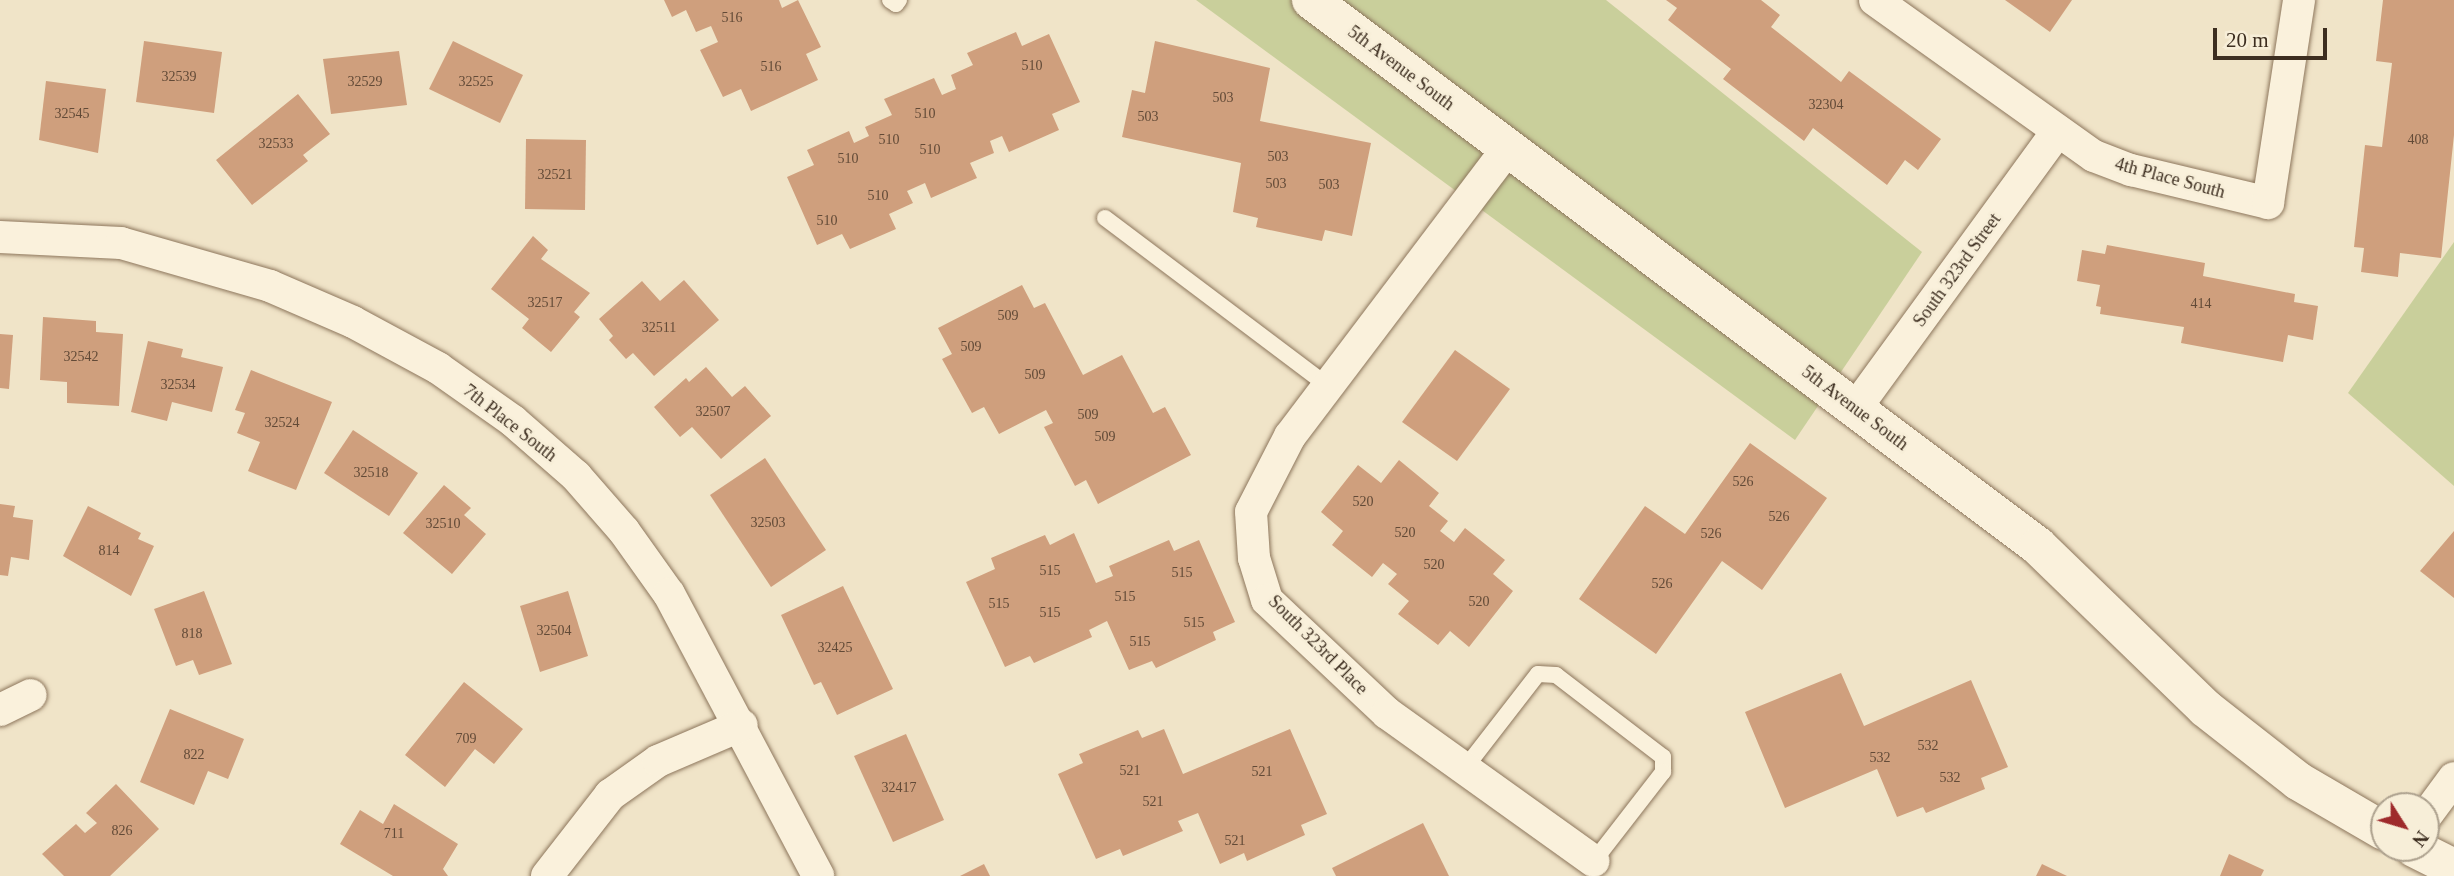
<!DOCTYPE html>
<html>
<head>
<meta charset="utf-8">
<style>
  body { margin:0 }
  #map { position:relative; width:2454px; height:876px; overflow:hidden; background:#f0e4c8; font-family:"Times New Roman",serif }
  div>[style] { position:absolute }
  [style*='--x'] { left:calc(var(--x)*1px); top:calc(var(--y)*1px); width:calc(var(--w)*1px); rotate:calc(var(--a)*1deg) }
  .green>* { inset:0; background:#c9cf9b }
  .building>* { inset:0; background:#cf9f7d }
  .roads { filter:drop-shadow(0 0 2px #8d765c) drop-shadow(0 0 2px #8d765c) }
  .service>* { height:16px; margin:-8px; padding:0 8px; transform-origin:8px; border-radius:8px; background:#faf1dc }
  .minor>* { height:32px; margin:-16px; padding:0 16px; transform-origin:16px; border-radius:16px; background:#faf1dc }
  .tertiary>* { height:38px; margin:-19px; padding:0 19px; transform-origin:19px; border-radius:19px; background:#faf1dc }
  span { translate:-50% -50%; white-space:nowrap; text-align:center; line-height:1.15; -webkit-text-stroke:5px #f7eed8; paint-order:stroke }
  .number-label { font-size:14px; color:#624a37 }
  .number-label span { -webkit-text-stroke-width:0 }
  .street-label { font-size:18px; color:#3d2e20 }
  .north { position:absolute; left:2370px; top:792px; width:70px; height:70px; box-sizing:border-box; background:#f7eed8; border:2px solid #ada18e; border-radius:50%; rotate:127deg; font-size:19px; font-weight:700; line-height:28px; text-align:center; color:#3d2e20 }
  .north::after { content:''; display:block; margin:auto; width:24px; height:32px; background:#9e2a2b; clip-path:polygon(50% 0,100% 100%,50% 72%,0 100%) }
  .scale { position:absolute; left:2213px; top:28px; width:114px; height:32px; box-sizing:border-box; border:4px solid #3d2e20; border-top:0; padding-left:9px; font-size:21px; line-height:24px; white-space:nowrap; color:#3d2e20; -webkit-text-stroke:5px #f7eed8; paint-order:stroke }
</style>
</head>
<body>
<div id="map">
  <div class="green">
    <i style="clip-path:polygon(1196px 0,1606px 0,1922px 252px,1795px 440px)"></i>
    <i style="clip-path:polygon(2454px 242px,2454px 486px,2348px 393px)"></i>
  </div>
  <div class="building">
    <i style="clip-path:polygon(664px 0,779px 0,782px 8px,798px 0,821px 47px,806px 54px,818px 80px,751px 111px,741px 89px,723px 97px,700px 50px,718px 42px,711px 26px,696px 32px,686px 10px,672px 17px)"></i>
    <i style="clip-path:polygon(1666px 0,1761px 0,1780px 15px,1771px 27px,1841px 82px,1849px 71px,1941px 139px,1918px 170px,1905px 160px,1887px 185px,1813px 128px,1804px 141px,1723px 79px,1731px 69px,1668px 20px,1677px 8px)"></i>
    <i style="clip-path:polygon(2005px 0,2072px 0,2050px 32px)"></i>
    <i style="clip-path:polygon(2383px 0,2454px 0,2454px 135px,2441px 258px,2400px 253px,2398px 277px,2361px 272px,2364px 248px,2354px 247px,2365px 145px,2382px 147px,2392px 63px,2376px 61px)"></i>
    <i style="clip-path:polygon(1016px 32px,1022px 46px,1049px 34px,1080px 102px,1052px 114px,1059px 130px,1009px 152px,1002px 136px,990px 141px,994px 153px,970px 163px,977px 178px,931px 198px,925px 183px,907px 191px,913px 203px,889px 214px,896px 229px,850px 249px,842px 234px,817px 245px,787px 177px,814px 165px,807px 150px,849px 131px,854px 143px,869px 136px,865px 127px,892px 115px,884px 99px,934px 78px,942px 95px,956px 89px,951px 75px,973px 65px,967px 53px)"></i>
    <i style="clip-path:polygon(144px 41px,222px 52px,214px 113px,136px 102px)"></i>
    <i style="clip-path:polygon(453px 41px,523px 75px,500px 123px,429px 89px)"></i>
    <i style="clip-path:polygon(1155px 41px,1270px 68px,1260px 121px,1371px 143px,1352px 236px,1325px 230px,1322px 241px,1256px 227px,1258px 218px,1233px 212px,1241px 163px,1122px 137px,1132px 90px,1145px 93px)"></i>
    <i style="clip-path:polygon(399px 51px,407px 105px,331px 114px,323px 59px)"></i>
    <i style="clip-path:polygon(46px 81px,106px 89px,98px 153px,39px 140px)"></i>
    <i style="clip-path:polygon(298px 94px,330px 134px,303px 155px,308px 161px,252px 205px,216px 160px)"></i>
    <i style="clip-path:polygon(526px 139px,586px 140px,585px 210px,525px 209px)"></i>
    <i style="clip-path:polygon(533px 236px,548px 250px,541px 259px,590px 293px,574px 312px,580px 317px,551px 352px,522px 328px,529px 319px,491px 289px)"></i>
    <i style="clip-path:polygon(2107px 245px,2205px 263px,2203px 276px,2295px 294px,2294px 302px,2318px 306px,2313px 340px,2288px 335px,2283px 362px,2181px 343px,2184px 327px,2100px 314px,2101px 307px,2096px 306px,2100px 285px,2077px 281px,2082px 250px,2105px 254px)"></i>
    <i style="clip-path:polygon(684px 280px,719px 320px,654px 376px,633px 353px,626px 359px,609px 340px,613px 336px,599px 319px,642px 281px,660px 301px)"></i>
    <i style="clip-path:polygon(1022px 285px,1034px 308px,1045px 303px,1083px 375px,1122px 355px,1153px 413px,1165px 407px,1191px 455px,1098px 504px,1086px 480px,1075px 486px,1044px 427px,1053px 423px,1046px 410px,999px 434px,984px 407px,972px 413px,942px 359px,952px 354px,938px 328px)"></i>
    <i style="clip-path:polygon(43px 317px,96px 321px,96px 332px,123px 334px,119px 406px,67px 403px,67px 382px,40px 380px)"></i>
    <i style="clip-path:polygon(0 334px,13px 335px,9px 389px,0 388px)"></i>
    <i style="clip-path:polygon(148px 341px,183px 349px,181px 357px,223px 367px,212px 412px,172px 402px,167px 421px,131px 412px)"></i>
    <i style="clip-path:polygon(1455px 350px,1510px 389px,1457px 461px,1402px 422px)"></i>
    <i style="clip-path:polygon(706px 367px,732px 397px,745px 386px,771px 416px,721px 459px,692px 427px,680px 437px,654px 407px,686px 378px,689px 382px)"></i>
    <i style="clip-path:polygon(251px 370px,332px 402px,296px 490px,248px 471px,260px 442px,237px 433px,245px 413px,235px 410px)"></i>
    <i style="clip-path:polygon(353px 430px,418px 473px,389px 516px,324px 473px)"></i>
    <i style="clip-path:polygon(1750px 443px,1827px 498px,1762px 590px,1722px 561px,1656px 654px,1579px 599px,1645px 506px,1685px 534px)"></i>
    <i style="clip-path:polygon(765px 458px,826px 550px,771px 587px,710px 495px)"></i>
    <i style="clip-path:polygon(1399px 460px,1439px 493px,1429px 506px,1448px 521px,1440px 531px,1454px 542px,1465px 528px,1505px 560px,1493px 574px,1513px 591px,1469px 647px,1450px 631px,1438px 645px,1398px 614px,1409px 601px,1388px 584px,1397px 574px,1383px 563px,1372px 577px,1332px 545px,1343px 531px,1321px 512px,1358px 465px,1381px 483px)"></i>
    <i style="clip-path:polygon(444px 485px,471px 508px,464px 515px,486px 534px,452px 574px,403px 533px)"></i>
    <i style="clip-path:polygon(0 504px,15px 506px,13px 517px,33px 520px,29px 560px,11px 557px,8px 576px,0 575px)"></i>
    <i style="clip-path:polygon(88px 506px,141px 533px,138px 539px,154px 546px,131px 596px,63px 556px)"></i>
    <i style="clip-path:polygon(2454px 531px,2454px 598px,2420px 571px)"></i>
    <i style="clip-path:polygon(1074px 533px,1096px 583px,1113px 576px,1109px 566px,1169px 540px,1174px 551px,1199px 540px,1235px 622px,1213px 632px,1216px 640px,1156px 668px,1152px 661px,1129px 670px,1107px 621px,1089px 630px,1092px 637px,1034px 663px,1030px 656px,1005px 667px,966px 582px,995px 569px,991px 558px,1045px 535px,1050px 545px)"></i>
    <i style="clip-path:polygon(843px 586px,893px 689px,837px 715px,821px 682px,814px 685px,781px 615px)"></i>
    <i style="clip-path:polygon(204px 591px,232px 664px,199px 675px,193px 660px,176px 666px,154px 609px)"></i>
    <i style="clip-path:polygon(568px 591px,588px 656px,540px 672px,520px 606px)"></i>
    <i style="clip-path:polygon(1841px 673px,1864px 726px,1971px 680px,2008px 767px,1981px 778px,1985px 789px,1926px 813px,1923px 807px,1897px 817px,1877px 769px,1785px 808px,1745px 712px)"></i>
    <i style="clip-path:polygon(464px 682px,523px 729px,494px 764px,475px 749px,445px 787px,405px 755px)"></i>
    <i style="clip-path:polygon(170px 709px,244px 739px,228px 779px,208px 771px,194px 805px,140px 782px)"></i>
    <i style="clip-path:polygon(1164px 729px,1183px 774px,1290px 729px,1327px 814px,1301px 825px,1305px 835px,1247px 861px,1244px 853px,1220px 864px,1198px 813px,1178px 821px,1183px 831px,1123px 856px,1120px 849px,1096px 859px,1058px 774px,1083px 763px,1079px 754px,1138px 730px,1142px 738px)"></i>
    <i style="clip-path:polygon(906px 734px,944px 820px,893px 842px,854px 756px)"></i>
    <i style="clip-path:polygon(116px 784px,159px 829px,110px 876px,64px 876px,42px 854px,76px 824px,85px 833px,97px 823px,86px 813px)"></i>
    <i style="clip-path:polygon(394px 804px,458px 844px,443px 869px,448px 876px,393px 876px,340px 844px,360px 810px,383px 824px)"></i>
    <i style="clip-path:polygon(1423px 823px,1449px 876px,1336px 876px,1332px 868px)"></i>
    <i style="clip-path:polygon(2229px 854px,2264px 870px,2261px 876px,2220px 876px)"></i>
    <i style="clip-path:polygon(984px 864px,990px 876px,960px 876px)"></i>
    <i style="clip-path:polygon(2042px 864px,2067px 876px,2036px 876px)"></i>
  </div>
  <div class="roads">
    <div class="service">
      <i style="--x:890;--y:0;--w:7;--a:34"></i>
      <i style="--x:896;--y:4;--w:5;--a:-53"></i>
      <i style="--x:1105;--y:218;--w:279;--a:37"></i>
      <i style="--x:1465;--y:768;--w:119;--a:-52.2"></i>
      <i style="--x:1538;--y:674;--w:18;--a:3"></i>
      <i style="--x:1556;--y:675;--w:135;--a:37.5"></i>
      <i style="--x:1663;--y:757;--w:15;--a:90"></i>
      <i style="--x:1663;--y:772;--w:113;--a:127.8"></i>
    </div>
    <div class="minor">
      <i style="--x:1875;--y:0;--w:269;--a:35.5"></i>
      <i style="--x:2094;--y:156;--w:40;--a:21"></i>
      <i style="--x:2131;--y:170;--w:141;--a:13.5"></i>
      <i style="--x:2268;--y:203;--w:205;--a:-81.3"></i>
      <i style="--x:1508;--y:148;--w:361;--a:127.1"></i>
      <i style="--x:1290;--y:436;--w:85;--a:117.2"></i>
      <i style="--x:1251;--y:512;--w:46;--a:86.3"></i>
      <i style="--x:1254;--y:558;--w:44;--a:72.8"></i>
      <i style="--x:1267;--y:600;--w:165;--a:43.3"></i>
      <i style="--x:1387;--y:713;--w:254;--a:35.6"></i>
      <i style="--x:0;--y:237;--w:121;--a:2.8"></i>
      <i style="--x:121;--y:243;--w:155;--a:16.1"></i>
      <i style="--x:270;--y:286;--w:90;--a:23.4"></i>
      <i style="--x:353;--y:322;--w:97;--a:28.4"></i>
      <i style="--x:438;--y:368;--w:92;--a:35.2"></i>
      <i style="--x:513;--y:421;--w:84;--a:41.1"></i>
      <i style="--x:576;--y:476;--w:73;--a:48.9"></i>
      <i style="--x:624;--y:531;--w:77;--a:54.5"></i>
      <i style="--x:669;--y:594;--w:319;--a:62.1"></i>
      <i style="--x:1855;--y:409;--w:344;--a:-53.9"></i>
      <i style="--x:0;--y:710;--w:34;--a:-26"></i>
      <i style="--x:2426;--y:816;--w:47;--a:-53.6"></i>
      <i style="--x:547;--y:876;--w:103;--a:-52.1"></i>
      <i style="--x:610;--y:795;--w:59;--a:-35.3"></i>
      <i style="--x:658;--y:761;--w:91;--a:-23.2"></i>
    </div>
    <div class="tertiary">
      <i style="--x:1311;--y:0;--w:909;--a:36.91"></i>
      <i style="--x:2038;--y:546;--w:233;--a:44.1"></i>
      <i style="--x:2205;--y:708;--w:118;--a:38.1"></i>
      <i style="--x:2298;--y:781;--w:99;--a:30.2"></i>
      <i style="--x:2414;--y:848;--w:45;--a:26.6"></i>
    </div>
  </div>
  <div class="number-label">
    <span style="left:732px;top:18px">516</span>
    <span style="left:1032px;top:66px">510</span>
    <span style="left:771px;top:67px">516</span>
    <span style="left:179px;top:77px">32539</span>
    <span style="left:365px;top:82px">32529</span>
    <span style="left:476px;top:82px">32525</span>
    <span style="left:1223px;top:98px">503</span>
    <span style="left:1826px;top:105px">32304</span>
    <span style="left:72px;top:114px">32545</span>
    <span style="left:925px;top:114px">510</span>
    <span style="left:1148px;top:117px">503</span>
    <span style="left:889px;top:140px">510</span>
    <span style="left:2418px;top:140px">408</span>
    <span style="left:276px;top:144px">32533</span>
    <span style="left:930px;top:150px">510</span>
    <span style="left:1278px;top:157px">503</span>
    <span style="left:848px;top:159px">510</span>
    <span style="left:555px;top:175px">32521</span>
    <span style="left:1276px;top:184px">503</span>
    <span style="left:1329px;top:185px">503</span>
    <span style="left:878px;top:196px">510</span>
    <span style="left:827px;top:221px">510</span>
    <span style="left:545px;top:303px">32517</span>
    <span style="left:2201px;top:304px">414</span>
    <span style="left:1008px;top:316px">509</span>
    <span style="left:659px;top:328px">32511</span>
    <span style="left:971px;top:347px">509</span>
    <span style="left:81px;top:357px">32542</span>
    <span style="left:1035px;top:375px">509</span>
    <span style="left:178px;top:385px">32534</span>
    <span style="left:713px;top:412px">32507</span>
    <span style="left:1088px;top:415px">509</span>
    <span style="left:282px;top:423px">32524</span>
    <span style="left:1105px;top:437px">509</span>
    <span style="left:371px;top:473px">32518</span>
    <span style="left:1743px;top:482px">526</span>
    <span style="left:1363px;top:502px">520</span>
    <span style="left:1779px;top:517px">526</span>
    <span style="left:768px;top:523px">32503</span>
    <span style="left:443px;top:524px">32510</span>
    <span style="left:1405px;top:533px">520</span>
    <span style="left:1711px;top:534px">526</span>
    <span style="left:109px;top:551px">814</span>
    <span style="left:1434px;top:565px">520</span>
    <span style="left:1050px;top:571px">515</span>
    <span style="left:1182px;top:573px">515</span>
    <span style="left:1662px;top:584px">526</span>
    <span style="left:1125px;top:597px">515</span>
    <span style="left:1479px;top:602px">520</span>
    <span style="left:999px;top:604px">515</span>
    <span style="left:1050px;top:613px">515</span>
    <span style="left:1194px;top:623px">515</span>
    <span style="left:554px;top:631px">32504</span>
    <span style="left:192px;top:634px">818</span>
    <span style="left:1140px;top:642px">515</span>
    <span style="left:835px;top:648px">32425</span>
    <span style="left:466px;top:739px">709</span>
    <span style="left:1928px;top:746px">532</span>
    <span style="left:194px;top:755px">822</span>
    <span style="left:1880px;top:758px">532</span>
    <span style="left:1130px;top:771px">521</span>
    <span style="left:1262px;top:772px">521</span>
    <span style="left:1950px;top:778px">532</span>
    <span style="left:899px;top:788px">32417</span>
    <span style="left:1153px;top:802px">521</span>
    <span style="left:122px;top:831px">826</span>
    <span style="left:394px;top:834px">711</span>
    <span style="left:1235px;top:841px">521</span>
  </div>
  <div class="street-label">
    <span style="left:1401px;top:68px;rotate:37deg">5th Avenue South</span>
    <span style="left:2170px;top:178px;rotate:15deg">4th Place South</span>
    <span style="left:1957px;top:270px;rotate:-54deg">South 323rd Street</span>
    <span style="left:1855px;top:408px;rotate:37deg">5th Avenue South</span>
    <span style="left:510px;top:423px;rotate:38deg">7th Place South</span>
    <span style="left:1318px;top:645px;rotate:45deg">South 323rd Place</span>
  </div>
  <div class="north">N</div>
  <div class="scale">20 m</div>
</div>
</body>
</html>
